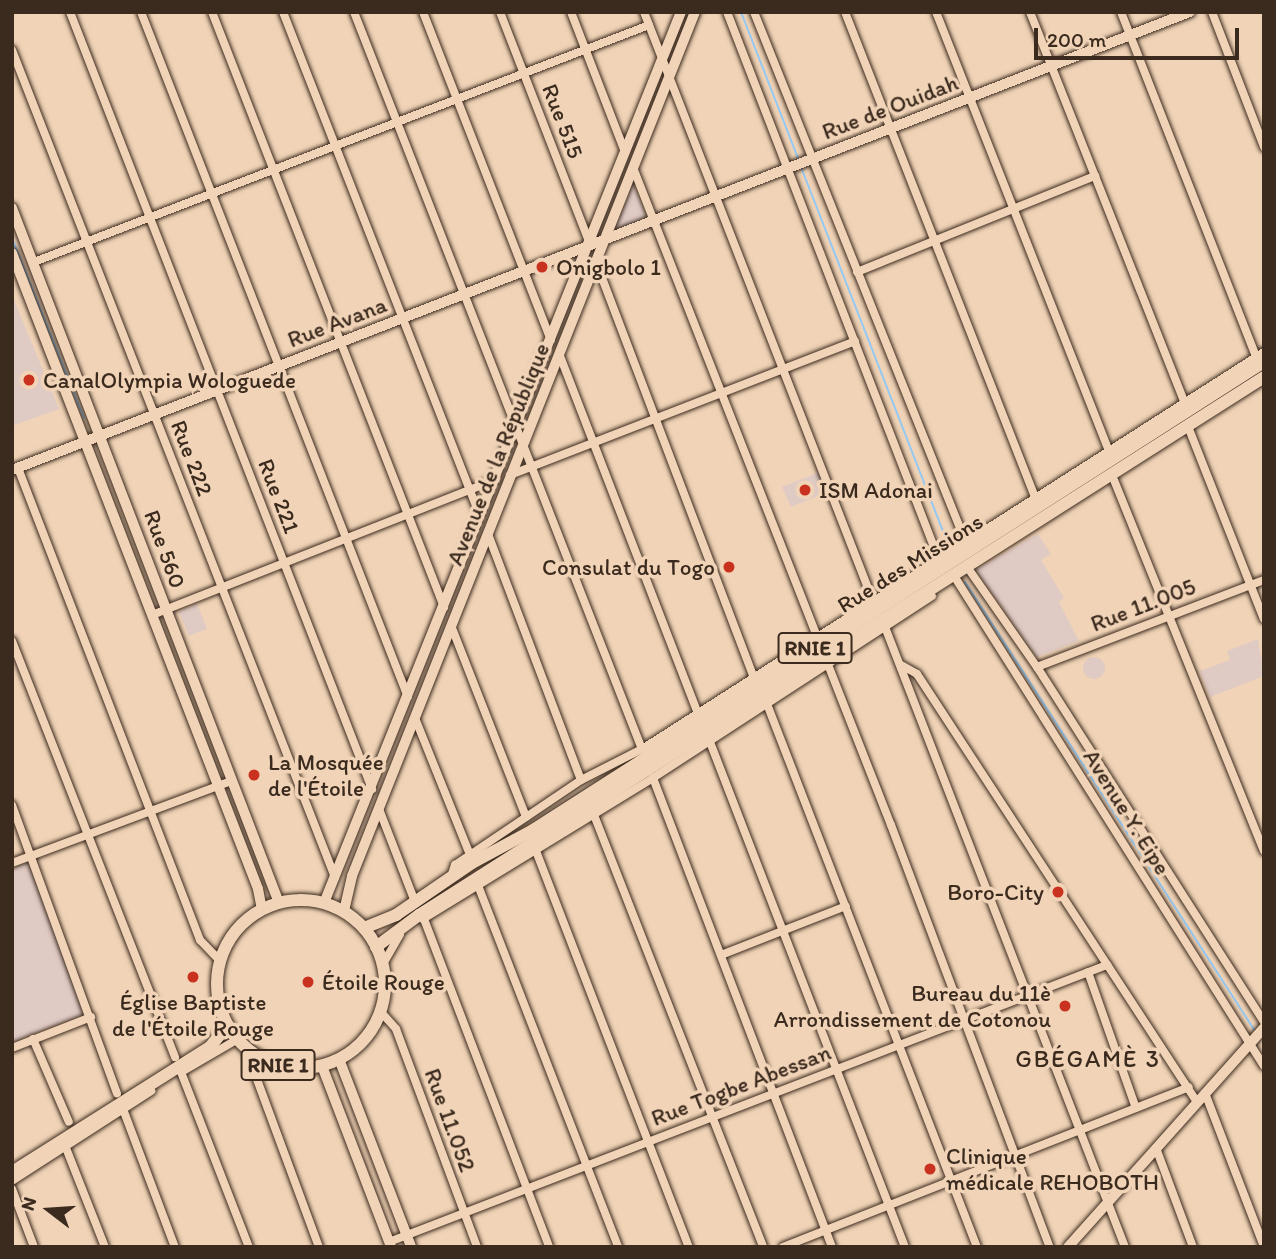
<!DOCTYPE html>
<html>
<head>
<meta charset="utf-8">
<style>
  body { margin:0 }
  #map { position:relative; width:1276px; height:1259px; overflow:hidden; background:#f1d4b7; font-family:Itim,sans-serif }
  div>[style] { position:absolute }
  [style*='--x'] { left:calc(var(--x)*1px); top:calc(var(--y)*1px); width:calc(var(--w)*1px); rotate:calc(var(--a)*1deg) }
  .built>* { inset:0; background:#e0cac4 }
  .round { border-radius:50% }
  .stream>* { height:2px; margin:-1px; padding:0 1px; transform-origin:1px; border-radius:1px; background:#95c9f2 }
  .roads { filter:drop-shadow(0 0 2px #3b2a1e) drop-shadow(0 0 2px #3b2a1e) }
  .minor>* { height:8px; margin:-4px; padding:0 4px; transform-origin:4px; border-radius:4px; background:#f1d4b7 }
  .major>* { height:10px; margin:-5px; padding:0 5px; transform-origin:5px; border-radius:5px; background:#f1d4b7 }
  .highway>* { height:12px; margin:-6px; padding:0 6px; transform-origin:6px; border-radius:6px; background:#f1d4b7 }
  .highway>.ring { margin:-6px; padding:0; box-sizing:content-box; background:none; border:12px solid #f1d4b7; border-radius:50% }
  .dots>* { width:19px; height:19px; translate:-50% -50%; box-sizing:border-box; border:4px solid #f1d4b7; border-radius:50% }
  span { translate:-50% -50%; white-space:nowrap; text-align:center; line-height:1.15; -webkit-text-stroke:7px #f1d4b7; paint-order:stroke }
  .shield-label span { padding:2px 5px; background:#f1d4b7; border:2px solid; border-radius:5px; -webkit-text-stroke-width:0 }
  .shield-label { font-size:21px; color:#3b2a1e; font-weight:700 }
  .street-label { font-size:23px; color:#3b2a1e }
  .poi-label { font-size:23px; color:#3b2a1e }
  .left { translate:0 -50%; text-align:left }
  .right { translate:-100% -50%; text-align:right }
  .neighbourhood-label { font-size:24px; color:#3b2a1e; letter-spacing:2px }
  .frame { position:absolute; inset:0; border:14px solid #3b2a1e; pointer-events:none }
  .north { position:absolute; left:14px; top:1175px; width:70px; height:70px; -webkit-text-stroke:5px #f1d4b7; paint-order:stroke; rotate:287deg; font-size:19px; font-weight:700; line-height:28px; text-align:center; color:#3b2a1e }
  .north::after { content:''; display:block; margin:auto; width:24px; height:32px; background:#3b2a1e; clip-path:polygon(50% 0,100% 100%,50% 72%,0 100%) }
  .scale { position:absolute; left:1034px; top:28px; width:205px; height:32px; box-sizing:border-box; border:4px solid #3b2a1e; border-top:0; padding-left:9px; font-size:21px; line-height:24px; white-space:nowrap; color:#3b2a1e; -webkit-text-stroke:5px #f1d4b7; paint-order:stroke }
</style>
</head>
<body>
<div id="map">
  <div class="built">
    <i style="clip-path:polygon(633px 183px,647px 220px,614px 232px)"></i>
    <i style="clip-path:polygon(12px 295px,59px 409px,12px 426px)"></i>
    <i style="clip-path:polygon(820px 472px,828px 492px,791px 507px,782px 487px)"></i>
    <i style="clip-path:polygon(1038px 534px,1051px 554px,1041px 560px,1064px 598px,1059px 602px,1079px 641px,1037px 657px,976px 570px)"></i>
    <i style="clip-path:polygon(197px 604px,207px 629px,189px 636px,179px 612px)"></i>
    <i style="clip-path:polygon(1258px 639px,1264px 676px,1210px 697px,1200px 671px,1230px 660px,1227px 651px)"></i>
    <i class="round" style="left:1083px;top:657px;width:22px;height:22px"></i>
    <i style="clip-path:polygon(28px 862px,89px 1012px,12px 1042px,12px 869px)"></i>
  </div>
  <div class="stream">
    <i style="--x:741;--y:12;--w:157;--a:68.7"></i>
    <i style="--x:801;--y:167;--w:407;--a:68.7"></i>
    <i style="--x:12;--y:238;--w:194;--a:68.2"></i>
    <i style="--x:965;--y:582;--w:535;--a:57.14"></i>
  </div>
  <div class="roads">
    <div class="minor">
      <i style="--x:70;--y:12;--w:834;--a:68.76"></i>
      <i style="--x:141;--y:12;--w:735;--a:68.71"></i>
      <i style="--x:212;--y:12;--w:639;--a:68.7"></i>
      <i style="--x:283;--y:12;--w:541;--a:68.65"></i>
      <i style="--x:354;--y:12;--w:791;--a:68.66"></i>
      <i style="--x:423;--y:12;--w:352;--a:68.7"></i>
      <i style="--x:500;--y:12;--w:246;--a:68.8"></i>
      <i style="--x:571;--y:12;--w:150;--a:68.9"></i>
      <i style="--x:644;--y:12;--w:632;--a:68.75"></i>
      <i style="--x:727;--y:12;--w:588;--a:68.85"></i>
      <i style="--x:754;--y:12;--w:572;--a:68.24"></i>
      <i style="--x:845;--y:12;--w:521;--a:68.61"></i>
      <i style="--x:936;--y:12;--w:472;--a:68.5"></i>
      <i style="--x:1030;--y:12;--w:421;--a:68.4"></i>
      <i style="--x:1121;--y:12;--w:370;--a:68.6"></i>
      <i style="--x:1212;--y:12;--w:145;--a:68.9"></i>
      <i style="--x:12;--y:50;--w:888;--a:68.67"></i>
      <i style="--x:634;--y:170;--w:704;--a:68.58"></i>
      <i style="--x:891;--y:825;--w:451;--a:69.4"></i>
      <i style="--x:34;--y:262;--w:659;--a:-21.07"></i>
      <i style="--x:596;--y:262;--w:444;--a:69.2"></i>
      <i style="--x:857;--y:272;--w:257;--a:-22"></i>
      <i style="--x:560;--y:356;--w:383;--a:68.9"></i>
      <i style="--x:1189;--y:429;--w:204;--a:68.5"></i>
      <i style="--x:18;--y:468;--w:506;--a:68.91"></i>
      <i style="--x:200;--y:940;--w:29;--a:46"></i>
      <i style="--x:510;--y:475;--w:370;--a:-21.2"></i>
      <i style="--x:1114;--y:480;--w:400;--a:68"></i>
      <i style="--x:488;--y:534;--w:263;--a:69.3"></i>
      <i style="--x:970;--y:571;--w:117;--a:55.1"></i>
      <i style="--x:1037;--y:667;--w:421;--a:57.4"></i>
      <i style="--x:956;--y:579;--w:576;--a:57.69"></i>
      <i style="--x:152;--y:615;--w:369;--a:-21.5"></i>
      <i style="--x:885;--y:627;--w:665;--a:68.84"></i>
      <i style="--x:452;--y:628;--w:203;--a:68.6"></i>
      <i style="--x:12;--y:641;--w:447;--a:68.6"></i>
      <i style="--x:901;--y:665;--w:18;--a:29"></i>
      <i style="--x:917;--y:674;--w:511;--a:56.81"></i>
      <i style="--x:1037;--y:667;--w:243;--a:-21"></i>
      <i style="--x:767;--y:704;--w:582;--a:68.86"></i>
      <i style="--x:415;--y:718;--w:148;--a:68.1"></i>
      <i style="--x:710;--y:742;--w:541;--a:68.89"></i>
      <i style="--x:653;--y:778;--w:502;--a:69.11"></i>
      <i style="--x:12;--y:805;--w:307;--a:70"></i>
      <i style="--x:379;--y:809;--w:100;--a:68.8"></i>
      <i style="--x:594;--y:815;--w:464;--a:68.6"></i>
      <i style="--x:536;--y:851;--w:425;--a:68.9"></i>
      <i style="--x:12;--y:863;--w:234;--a:-20.5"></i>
      <i style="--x:451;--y:877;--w:13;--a:-72"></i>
      <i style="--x:455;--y:865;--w:152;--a:-34"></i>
      <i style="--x:581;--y:780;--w:68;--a:-26.9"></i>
      <i style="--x:642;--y:749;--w:738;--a:-32.55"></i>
      <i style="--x:479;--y:888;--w:385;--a:68.8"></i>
      <i style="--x:423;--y:919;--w:270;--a:-31.5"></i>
      <i style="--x:653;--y:778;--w:333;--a:-33.1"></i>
      <i style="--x:424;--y:919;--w:351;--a:69.1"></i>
      <i style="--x:721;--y:955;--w:134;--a:-21.4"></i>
      <i style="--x:383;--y:964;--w:34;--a:-60"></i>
      <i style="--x:1088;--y:972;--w:144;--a:70.6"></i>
      <i style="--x:380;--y:1011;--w:24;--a:48"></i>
      <i style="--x:396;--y:1029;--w:233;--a:69.6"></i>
      <i style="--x:33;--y:1039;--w:90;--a:66.6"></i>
      <i style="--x:245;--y:1047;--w:213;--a:69.7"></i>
      <i style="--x:12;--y:1048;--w:85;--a:-21.4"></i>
      <i style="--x:183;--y:1071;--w:64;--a:-30.2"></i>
      <i style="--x:181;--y:1072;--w:188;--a:68.8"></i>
      <i style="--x:1205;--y:1093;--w:165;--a:69"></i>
      <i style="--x:123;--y:1109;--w:147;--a:69.4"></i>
      <i style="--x:66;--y:1148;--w:106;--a:68.5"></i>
      <i style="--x:1156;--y:1148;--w:106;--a:69.5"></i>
      <i style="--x:12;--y:1181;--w:166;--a:-32.9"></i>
      <i style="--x:12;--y:1189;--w:62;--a:69.2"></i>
      <i style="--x:389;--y:1242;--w:770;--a:-21.1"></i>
      <i style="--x:783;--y:1247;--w:436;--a:-21.5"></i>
    </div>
    <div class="major">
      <i style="--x:12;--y:208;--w:745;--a:68.98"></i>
      <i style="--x:12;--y:253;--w:682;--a:68.85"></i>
      <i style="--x:258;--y:889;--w:21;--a:79"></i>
      <i style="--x:12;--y:470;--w:1264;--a:-21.25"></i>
      <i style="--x:324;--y:903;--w:960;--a:-68.17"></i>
      <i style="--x:344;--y:911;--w:36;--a:-77"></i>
      <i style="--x:352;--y:876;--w:930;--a:-68.35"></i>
      <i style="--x:339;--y:1059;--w:201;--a:69"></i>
      <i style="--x:322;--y:1066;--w:194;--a:69.1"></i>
      <i style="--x:1068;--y:1247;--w:294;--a:-48.2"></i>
    </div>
    <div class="highway">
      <i class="ring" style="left:217px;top:900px;width:156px;height:156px"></i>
      <i style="--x:364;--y:928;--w:35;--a:-22"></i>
      <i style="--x:396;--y:915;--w:92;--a:-34.4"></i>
      <i style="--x:472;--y:863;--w:69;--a:-28.4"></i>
      <i style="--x:533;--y:830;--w:868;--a:-32.63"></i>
      <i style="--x:376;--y:947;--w:54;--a:-36.7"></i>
      <i style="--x:419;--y:915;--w:1002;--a:-32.48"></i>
      <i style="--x:12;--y:1172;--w:234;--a:-32.3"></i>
      <i style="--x:210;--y:1047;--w:28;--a:-51"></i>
    </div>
  </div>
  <div class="dots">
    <i style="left:542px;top:267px;background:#c8321e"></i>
    <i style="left:29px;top:380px;background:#c8321e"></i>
    <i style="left:805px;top:490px;background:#c8321e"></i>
    <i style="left:729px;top:567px;background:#c8321e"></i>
    <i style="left:254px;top:775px;background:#c8321e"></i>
    <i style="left:1058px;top:892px;background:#c8321e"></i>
    <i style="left:193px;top:977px;background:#c8321e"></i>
    <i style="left:308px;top:982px;background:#c8321e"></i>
    <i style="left:1065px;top:1006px;background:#c8321e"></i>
    <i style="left:930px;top:1169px;background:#c8321e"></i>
  </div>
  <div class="shield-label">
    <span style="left:815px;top:648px">RNIE 1</span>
    <span style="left:278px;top:1065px">RNIE 1</span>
  </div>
  <div class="street-label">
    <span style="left:890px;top:107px;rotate:-21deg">Rue de Ouidah</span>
    <span style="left:563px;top:121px;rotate:69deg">Rue 515</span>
    <span style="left:337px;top:322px;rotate:-21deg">Rue Avana</span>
    <span style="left:498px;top:454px;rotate:-68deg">Avenue de la République</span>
    <span style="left:192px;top:458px;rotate:69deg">Rue 222</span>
    <span style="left:279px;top:496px;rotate:69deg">Rue 221</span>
    <span style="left:165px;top:549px;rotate:70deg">Rue 560</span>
    <span style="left:910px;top:563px;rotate:-32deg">Rue des Missions</span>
    <span style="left:1143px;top:605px;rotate:-21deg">Rue 11.005</span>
    <span style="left:1127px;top:812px;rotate:58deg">Avenue Y. Eipe</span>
    <span style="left:741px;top:1085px;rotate:-21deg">Rue Togbe Abessan</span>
    <span style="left:450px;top:1120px;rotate:70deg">Rue 11.052</span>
  </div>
  <div class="poi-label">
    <span class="left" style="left:556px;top:267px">Onigbolo 1</span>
    <span class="left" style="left:43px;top:380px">CanalOlympia Wologuede</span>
    <span class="left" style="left:819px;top:490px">ISM Adonai</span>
    <span class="right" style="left:715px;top:567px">Consulat du Togo</span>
    <span class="left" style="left:268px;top:775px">La Mosquée<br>de l'Étoile</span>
    <span class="right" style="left:1044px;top:892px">Boro-City</span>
    <span class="left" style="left:322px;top:982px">Étoile Rouge</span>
    <span class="right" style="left:1051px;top:1006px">Bureau du 11è<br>Arrondissement de Cotonou</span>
    <span style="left:193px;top:1015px">Église Baptiste<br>de l'Étoile Rouge</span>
    <span class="left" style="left:946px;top:1169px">Clinique<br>médicale REHOBOTH</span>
  </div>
  <div class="neighbourhood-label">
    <span style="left:1088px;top:1059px">GBÉGAMÈ 3</span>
  </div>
  <div class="frame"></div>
  <div class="north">N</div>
  <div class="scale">200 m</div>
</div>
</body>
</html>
